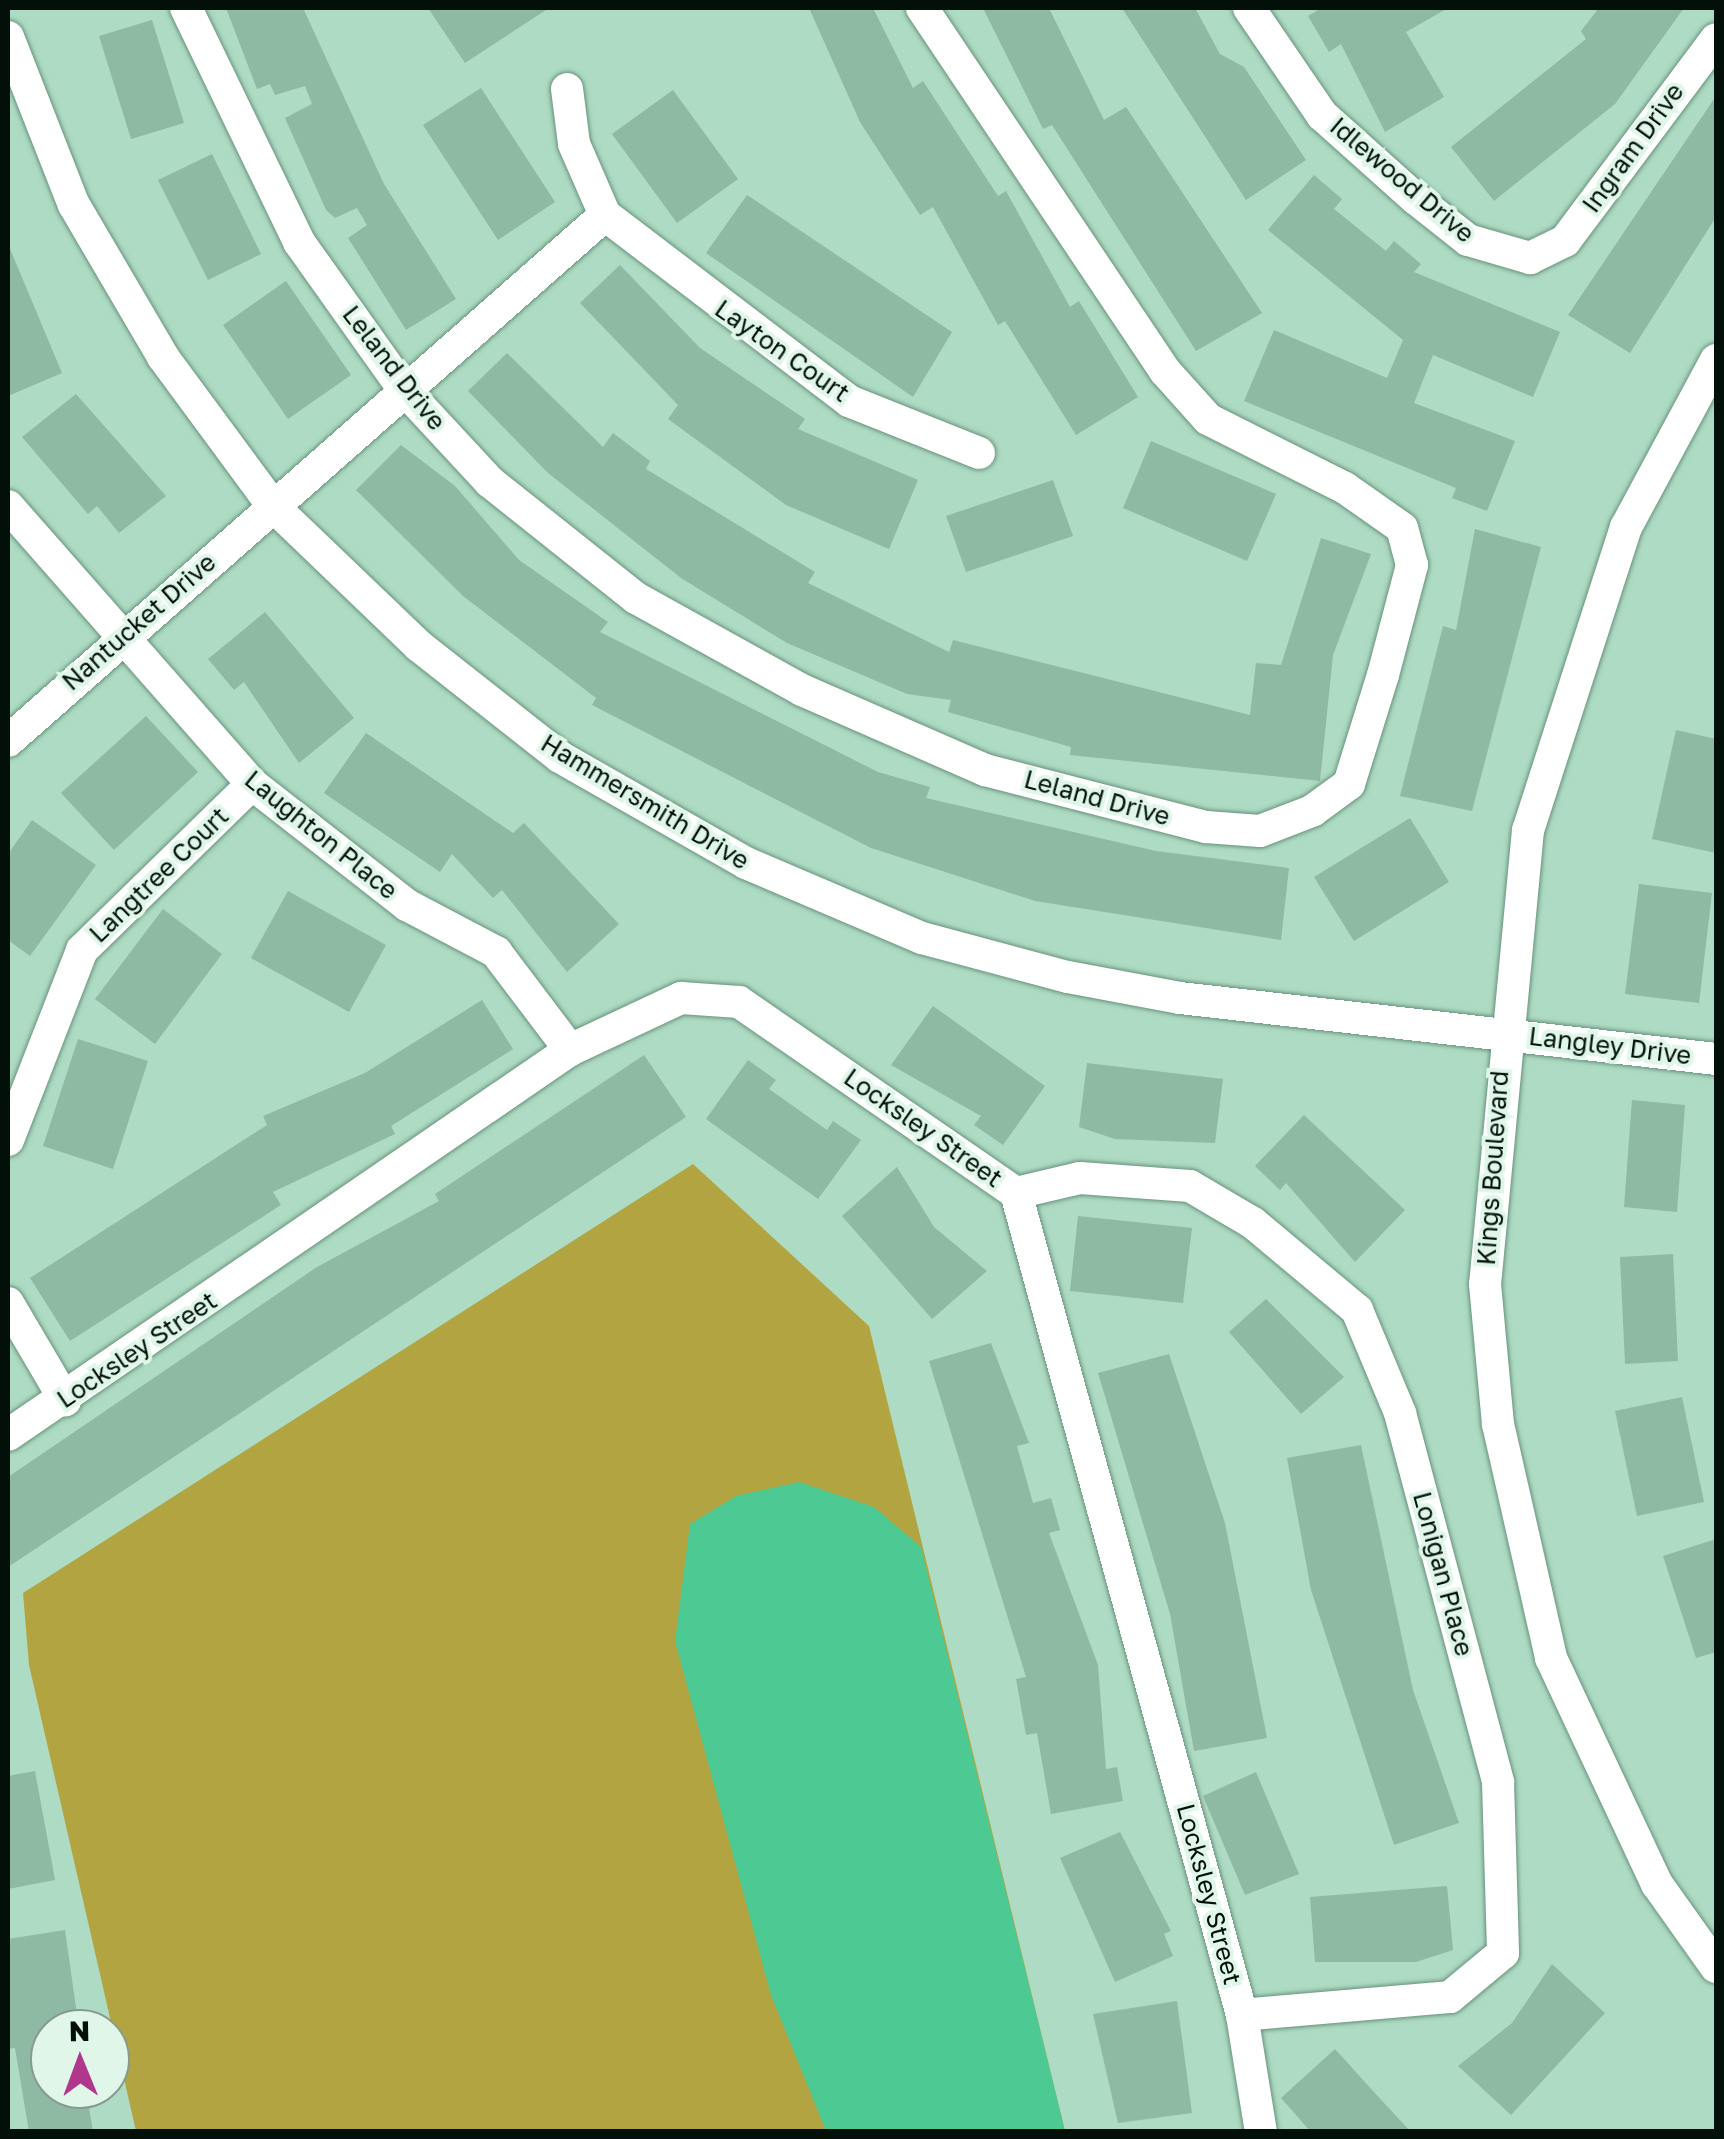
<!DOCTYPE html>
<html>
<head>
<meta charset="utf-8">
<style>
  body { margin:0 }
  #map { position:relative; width:1724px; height:2139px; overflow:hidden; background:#aedbc3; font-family:"Golos Text",sans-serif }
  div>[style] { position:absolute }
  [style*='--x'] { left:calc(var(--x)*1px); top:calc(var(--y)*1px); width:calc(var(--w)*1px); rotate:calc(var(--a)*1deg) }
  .green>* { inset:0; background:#b2a541 }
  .water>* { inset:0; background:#4dc994 }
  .building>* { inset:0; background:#8eb9a2 }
  .roads { filter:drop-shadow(0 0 2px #68927c) drop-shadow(0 0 2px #68927c) }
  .street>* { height:32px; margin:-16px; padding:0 16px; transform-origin:16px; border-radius:16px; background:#fff }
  span { translate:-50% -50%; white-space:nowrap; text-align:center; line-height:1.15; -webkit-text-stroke:8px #e0f6e9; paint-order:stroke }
  .street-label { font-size:25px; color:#021009 }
  .frame { position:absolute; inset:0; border:10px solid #021009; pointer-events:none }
  .north { position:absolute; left:30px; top:2009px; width:100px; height:100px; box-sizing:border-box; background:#e0f6e9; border:2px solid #879a8f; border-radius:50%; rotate:359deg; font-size:28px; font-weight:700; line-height:40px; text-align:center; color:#021009 }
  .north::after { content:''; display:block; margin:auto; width:35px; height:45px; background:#b0378c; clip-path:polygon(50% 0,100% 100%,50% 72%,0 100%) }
</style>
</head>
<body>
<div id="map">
  <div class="green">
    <i style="clip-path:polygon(693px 1164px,869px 1326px,1065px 2131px,136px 2131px,29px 1665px,23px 1593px)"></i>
  </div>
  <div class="water">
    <i style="clip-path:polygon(799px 1482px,874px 1507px,921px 1547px,1065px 2131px,826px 2131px,771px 1995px,675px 1641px,690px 1524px,736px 1496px)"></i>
  </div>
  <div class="building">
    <i style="clip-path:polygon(226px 8px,303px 8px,384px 184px,456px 299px,406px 330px,348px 238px,367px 225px,357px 208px,335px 218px,326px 210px,285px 118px,312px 104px,305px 86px,275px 95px,270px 84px,257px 89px)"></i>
    <i style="clip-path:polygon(428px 8px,549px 8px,465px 63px)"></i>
    <i style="clip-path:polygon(809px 8px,873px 8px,913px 88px,923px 81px,998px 196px,1006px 191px,1070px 307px,1079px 301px,1138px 397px,1076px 435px,1005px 321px,998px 325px,933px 207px,920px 215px,860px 122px)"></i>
    <i style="clip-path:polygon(983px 8px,1049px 8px,1104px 120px,1126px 107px,1262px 313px,1196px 351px,1052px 125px,1043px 129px)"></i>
    <i style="clip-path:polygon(1122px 8px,1195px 8px,1220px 54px,1244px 67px,1306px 160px,1246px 200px)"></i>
    <i style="clip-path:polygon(1322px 8px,1448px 8px,1406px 32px,1444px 97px,1385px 132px,1341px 44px,1329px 52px,1308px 16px)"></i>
    <i style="clip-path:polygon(1599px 8px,1684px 8px,1615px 104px,1494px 201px,1451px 147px,1586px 39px,1581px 31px)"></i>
    <i style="clip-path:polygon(152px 20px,184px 123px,131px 139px,99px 36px)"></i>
    <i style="clip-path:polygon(481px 88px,555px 202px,498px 240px,423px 125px)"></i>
    <i style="clip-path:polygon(673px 90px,738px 179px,677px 223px,612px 134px)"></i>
    <i style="clip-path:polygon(1716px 96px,1716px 217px,1630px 353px,1568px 315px)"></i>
    <i style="clip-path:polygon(212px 154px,261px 254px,208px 280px,158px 180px)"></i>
    <i style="clip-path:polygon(1314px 175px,1342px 199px,1334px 209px,1386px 251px,1394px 241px,1421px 264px,1414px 272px,1560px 332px,1533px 397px,1433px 355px,1414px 403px,1515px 441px,1487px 511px,1452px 498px,1456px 488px,1244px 401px,1274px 330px,1387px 378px,1403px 340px,1268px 230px)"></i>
    <i style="clip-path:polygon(747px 195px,952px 332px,913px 397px,706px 253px)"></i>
    <i style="clip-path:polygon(8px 244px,62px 373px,8px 396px)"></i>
    <i style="clip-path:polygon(620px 265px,700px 348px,805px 419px,798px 429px,918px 480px,889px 549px,786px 505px,668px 419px,678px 405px,580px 303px)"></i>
    <i style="clip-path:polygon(286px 281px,351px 375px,288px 419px,223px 325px)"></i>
    <i style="clip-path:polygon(507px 353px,603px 447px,613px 433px,650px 461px,646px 469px,815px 572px,808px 583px,949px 652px,953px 640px,1250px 715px,1256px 663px,1281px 665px,1321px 538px,1371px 554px,1333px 655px,1320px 781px,1070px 755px,1071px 747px,948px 712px,951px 700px,907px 694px,787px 643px,681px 578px,548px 473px,468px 391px)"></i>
    <i style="clip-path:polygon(76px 394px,166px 496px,119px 533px,97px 506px,88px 514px,22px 437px)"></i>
    <i style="clip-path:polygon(1151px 441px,1276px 494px,1247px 561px,1123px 508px)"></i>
    <i style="clip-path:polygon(401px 445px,455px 486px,519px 560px,608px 622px,600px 632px,878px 772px,930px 787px,926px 798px,1156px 851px,1289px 868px,1281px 940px,1035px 901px,871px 848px,592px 705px,596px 698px,463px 596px,356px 490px)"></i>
    <i style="clip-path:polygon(1053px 480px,1073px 536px,966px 572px,946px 516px)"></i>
    <i style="clip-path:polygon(1475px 529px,1541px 547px,1472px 811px,1400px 796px,1443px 626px,1456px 630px)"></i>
    <i style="clip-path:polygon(265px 612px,354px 718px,299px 763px,244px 682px,234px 690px,208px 659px)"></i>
    <i style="clip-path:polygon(146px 716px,198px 772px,114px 850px,61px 793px)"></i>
    <i style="clip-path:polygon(1676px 730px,1716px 739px,1716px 853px,1652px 839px)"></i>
    <i style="clip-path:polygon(366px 733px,513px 833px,524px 823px,619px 924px,567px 972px,502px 890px,493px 898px,452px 854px,440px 872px,324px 793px)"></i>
    <i style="clip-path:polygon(1410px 818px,1449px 882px,1354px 941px,1314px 877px)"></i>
    <i style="clip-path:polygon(32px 820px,96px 865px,30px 956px,8px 940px,8px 854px)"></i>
    <i style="clip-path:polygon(1639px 884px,1712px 893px,1699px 1003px,1625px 994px)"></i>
    <i style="clip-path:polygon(288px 891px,386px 945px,349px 1012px,251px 958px)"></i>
    <i style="clip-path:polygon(163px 909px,222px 954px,155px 1044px,95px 999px)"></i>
    <i style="clip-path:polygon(482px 1000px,513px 1049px,391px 1126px,395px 1134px,273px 1192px,281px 1205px,70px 1341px,30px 1278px,267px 1125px,263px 1116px,365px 1073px)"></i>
    <i style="clip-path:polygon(933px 1006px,1045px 1086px,1003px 1145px,974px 1125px,981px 1116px,891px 1065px)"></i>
    <i style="clip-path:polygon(78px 1039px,148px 1061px,113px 1169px,43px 1146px)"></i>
    <i style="clip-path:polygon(644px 1055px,686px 1117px,8px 1567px,8px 1477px,317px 1267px,439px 1201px,435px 1194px)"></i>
    <i style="clip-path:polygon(748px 1060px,776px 1080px,769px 1089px,827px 1130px,833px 1121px,861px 1140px,818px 1199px,706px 1119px)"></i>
    <i style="clip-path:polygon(1087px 1063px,1223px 1079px,1215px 1143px,1115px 1139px,1079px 1127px)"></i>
    <i style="clip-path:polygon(1632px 1100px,1685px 1105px,1677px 1212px,1624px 1207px)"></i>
    <i style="clip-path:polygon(1304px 1115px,1405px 1210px,1355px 1262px,1286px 1183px,1280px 1190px,1255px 1166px)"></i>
    <i style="clip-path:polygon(897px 1167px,934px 1227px,987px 1271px,932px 1319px,842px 1216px)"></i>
    <i style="clip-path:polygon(1078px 1216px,1192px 1228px,1183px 1303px,1070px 1291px)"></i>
    <i style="clip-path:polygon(1673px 1254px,1678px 1361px,1625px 1364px,1620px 1257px)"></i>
    <i style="clip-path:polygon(1266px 1299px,1344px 1377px,1301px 1414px,1229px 1332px)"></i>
    <i style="clip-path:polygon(991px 1343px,1029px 1443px,1017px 1446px,1033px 1503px,1051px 1498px,1060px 1530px,1049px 1533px,1098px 1665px,1106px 1769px,1117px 1767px,1123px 1801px,1051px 1814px,1037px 1733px,1026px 1735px,1016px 1679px,1026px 1677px,929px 1361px)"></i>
    <i style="clip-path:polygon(1169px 1354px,1225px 1523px,1267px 1738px,1194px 1751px,1170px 1614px,1098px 1373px)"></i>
    <i style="clip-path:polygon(1682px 1397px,1704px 1502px,1637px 1516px,1615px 1411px)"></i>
    <i style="clip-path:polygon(1361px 1445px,1413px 1690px,1459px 1823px,1394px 1845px,1311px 1590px,1287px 1458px)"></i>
    <i style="clip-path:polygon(1716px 1539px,1716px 1652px,1696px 1658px,1663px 1556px)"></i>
    <i style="clip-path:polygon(35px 1771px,55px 1880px,8px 1889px,8px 1776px)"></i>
    <i style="clip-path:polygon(1256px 1772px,1299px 1874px,1245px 1895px,1203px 1796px)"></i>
    <i style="clip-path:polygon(1120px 1832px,1171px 1931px,1164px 1934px,1173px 1956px,1115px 1982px,1060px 1858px)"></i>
    <i style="clip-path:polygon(1447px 1886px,1453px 1950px,1416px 1962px,1315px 1962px,1310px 1897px)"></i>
    <i style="clip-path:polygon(65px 1930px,79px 2029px,50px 2029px,50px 2089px,86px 2089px,93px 2132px,29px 2132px,15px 2048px,8px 2049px,8px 1939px)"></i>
    <i style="clip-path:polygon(1552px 1964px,1605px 2013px,1511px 2115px,1458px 2066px,1512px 2023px)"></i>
    <i style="clip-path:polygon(1177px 2001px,1192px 2113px,1118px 2123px,1093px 2014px)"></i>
    <i style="clip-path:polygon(1335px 2049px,1373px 2091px,1411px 2132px,1311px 2132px,1281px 2098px)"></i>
  </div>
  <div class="roads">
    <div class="street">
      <i style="--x:186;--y:8;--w:260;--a:64.2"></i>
      <i style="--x:299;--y:242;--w:178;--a:54.6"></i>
      <i style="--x:402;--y:387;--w:129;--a:47.2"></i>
      <i style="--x:490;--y:482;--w:186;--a:38.5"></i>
      <i style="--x:636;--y:598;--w:190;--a:29"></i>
      <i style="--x:802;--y:690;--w:200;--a:23.6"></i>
      <i style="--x:985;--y:770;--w:228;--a:14.5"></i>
      <i style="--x:1206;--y:827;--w:54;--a:4.2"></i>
      <i style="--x:1260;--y:831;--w:56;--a:-21"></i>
      <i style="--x:1312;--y:811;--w:46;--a:-36.1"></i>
      <i style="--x:1349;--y:784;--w:114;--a:-72.7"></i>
      <i style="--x:1383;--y:675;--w:114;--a:-75.2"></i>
      <i style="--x:1412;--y:565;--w:38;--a:-105"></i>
      <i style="--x:1402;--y:528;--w:70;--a:-144.9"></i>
      <i style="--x:1345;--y:488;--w:153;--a:-153.3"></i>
      <i style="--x:1208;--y:419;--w:64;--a:-131.9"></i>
      <i style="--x:1165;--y:371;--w:437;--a:-123.8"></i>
      <i style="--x:1249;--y:8;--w:130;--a:55.7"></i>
      <i style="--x:1322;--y:115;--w:126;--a:41.8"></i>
      <i style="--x:1416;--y:199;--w:66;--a:38.3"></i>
      <i style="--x:1468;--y:240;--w:65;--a:16.2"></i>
      <i style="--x:1530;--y:258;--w:39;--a:-26"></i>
      <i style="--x:1565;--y:241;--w:252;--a:-53.2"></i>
      <i style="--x:8;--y:37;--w:180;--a:68.6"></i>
      <i style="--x:74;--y:205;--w:176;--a:59.6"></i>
      <i style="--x:163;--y:357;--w:185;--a:53.6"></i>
      <i style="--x:273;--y:506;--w:202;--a:43.8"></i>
      <i style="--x:419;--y:646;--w:179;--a:38.2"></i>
      <i style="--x:560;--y:757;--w:214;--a:29.7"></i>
      <i style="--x:746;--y:863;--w:191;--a:23.1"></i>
      <i style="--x:922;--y:938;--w:151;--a:15"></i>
      <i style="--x:1068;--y:977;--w:114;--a:10.6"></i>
      <i style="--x:1180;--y:998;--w:539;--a:6.49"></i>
      <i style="--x:567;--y:89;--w:55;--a:82.7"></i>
      <i style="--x:574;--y:144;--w:77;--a:66.4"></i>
      <i style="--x:605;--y:215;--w:307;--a:37.3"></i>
      <i style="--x:849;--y:401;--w:140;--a:21.8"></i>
      <i style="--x:1716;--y:360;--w:190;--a:118.3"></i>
      <i style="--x:1626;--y:527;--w:318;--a:107.9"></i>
      <i style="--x:1528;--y:830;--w:456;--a:95.4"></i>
      <i style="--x:1485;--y:1284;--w:141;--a:84.7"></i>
      <i style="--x:1498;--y:1424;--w:240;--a:77.2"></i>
      <i style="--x:1551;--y:1658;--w:250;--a:64.9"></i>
      <i style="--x:1657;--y:1884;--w:102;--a:54.6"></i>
      <i style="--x:8;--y:506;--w:370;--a:48.7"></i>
      <i style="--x:252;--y:784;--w:197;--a:38"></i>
      <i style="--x:407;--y:905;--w:101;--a:27.8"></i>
      <i style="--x:496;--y:952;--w:123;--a:52.9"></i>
      <i style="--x:8;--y:741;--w:796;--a:-41.38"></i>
      <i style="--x:8;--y:1140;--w:204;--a:-68.7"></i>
      <i style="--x:82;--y:950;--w:238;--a:-44.3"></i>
      <i style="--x:1016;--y:1193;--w:66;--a:-13.2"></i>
      <i style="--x:1080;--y:1178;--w:110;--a:4.2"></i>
      <i style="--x:1190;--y:1186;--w:73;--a:30.4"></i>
      <i style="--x:1253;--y:1223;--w:136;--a:39.9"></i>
      <i style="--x:1357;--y:1310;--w:112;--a:67.3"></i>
      <i style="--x:1400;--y:1413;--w:382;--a:75.1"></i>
      <i style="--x:1498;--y:1782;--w:171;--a:88.3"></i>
      <i style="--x:1503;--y:1953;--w:69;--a:140.3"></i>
      <i style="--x:1450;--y:1997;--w:209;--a:175.1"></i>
      <i style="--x:8;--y:1303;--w:113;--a:59.6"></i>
      <i style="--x:8;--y:1435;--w:681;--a:-34.41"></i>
      <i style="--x:570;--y:1050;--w:123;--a:-25.1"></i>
      <i style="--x:681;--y:998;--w:58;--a:3.9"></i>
      <i style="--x:739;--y:1002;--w:336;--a:34.6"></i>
      <i style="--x:1016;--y:1193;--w:853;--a:74.63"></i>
      <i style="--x:1242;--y:2015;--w:119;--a:80.8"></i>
    </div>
  </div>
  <div class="street-label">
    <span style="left:1633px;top:148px;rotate:-54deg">Ingram Drive</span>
    <span style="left:1402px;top:180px;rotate:40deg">Idlewood Drive</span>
    <span style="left:782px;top:351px;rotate:35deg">Layton Court</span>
    <span style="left:394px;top:368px;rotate:52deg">Leland Drive</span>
    <span style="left:139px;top:622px;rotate:-41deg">Nantucket Drive</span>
    <span style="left:1097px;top:798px;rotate:15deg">Leland Drive</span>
    <span style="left:645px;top:802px;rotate:31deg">Hammersmith Drive</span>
    <span style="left:321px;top:835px;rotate:39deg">Laughton Place</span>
    <span style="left:159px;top:875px;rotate:-44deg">Langtree Court</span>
    <span style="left:1610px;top:1046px;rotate:7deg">Langley Drive</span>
    <span style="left:923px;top:1128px;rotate:35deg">Locksley Street</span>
    <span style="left:1493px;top:1168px;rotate:-86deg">Kings Boulevard</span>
    <span style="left:137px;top:1350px;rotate:-34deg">Locksley Street</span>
    <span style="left:1443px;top:1574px;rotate:75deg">Lonigan Place</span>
    <span style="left:1209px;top:1894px;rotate:75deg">Locksley Street</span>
  </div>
  <div class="frame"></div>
  <div class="north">N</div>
</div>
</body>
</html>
